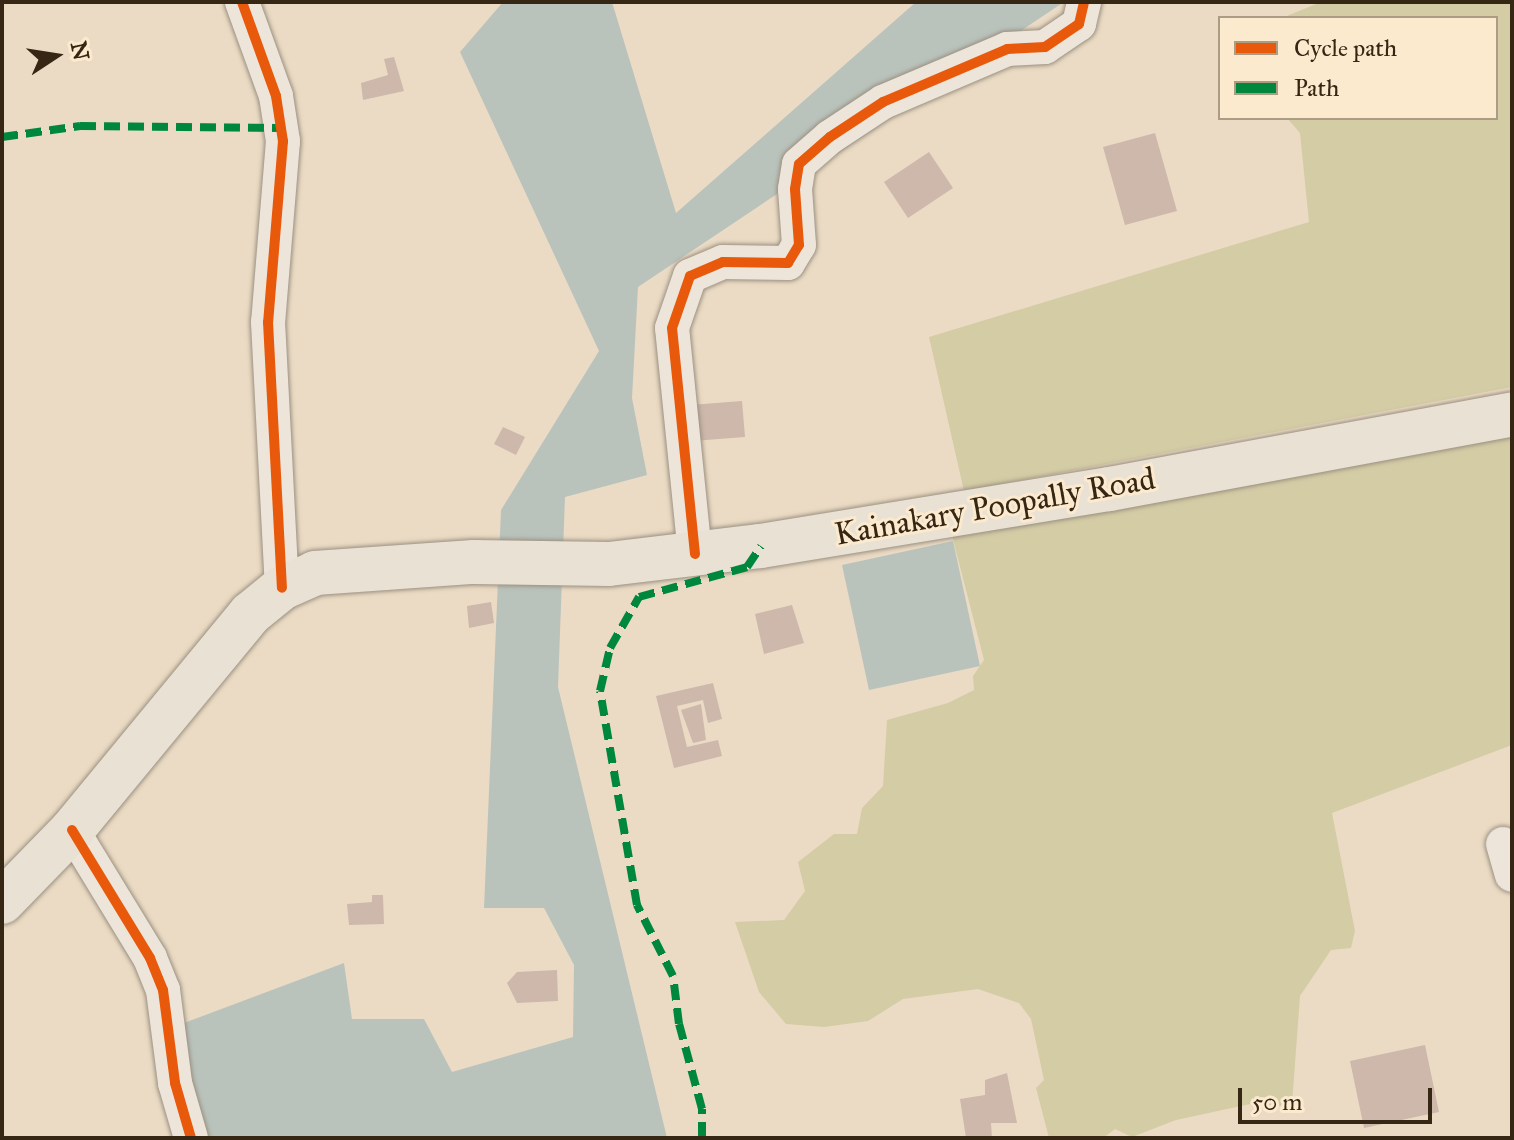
<!DOCTYPE html>
<html>
<head>
<meta charset="utf-8">
<style>
  body { margin:0 }
  #map { position:relative; width:1514px; height:1140px; overflow:hidden; background:#ebdbc4; font-family:"IM FELL Great Primer",serif }
  div>[style] { position:absolute }
  [style*='--x'] { left:calc(var(--x)*1px); top:calc(var(--y)*1px); width:calc(var(--w)*1px); rotate:calc(var(--a)*1deg) }
  .green>* { inset:0; background:#d4cca5 }
  .water>* { inset:0; background:#b9c3bc }
  .building>* { inset:0; background:#cdb8ab }
  .roads { filter:drop-shadow(0 0 2px #9b9081) drop-shadow(0 0 2px #9b9081) }
  .minor>* { height:34px; margin:-17px; padding:0 17px; transform-origin:17px; border-radius:17px; background:#ede5da }
  .major>* { height:44px; margin:-22px; padding:0 22px; transform-origin:22px; border-radius:22px; background:#e9e1d4 }
  .quiet>* { height:8px; margin-top:-4px; transform-origin:0; background:repeating-linear-gradient(90deg,#00873e 0 16px,transparent 0 24px) }
  .cycleway>* { height:10px; margin:-5px; padding:0 5px; transform-origin:5px; border-radius:5px; background:#e8590c }
  span { translate:-50% -50%; white-space:nowrap; text-align:center; line-height:1.15; -webkit-text-stroke:6px #fceacf; paint-order:stroke }
  .street-label { font-size:32px; color:#362614 }
  .frame { position:absolute; inset:0; border:4px solid #362614; pointer-events:none }
  .legend { position:absolute; left:1218px; top:16px; width:280px; height:104px; box-sizing:border-box; background:#fceacf; border:2px solid #ad9c84; margin:0; padding:10px 14px; list-style:none; font-size:24px; color:#362614 }
  .legend li { display:flex; align-items:center; gap:16px; height:40px }
  .legend b { width:40px; border:2px solid #ad9c84 }
  .north { position:absolute; left:16px; top:16px; width:80px; height:80px; -webkit-text-stroke:6px #fceacf; paint-order:stroke; rotate:78deg; font-size:22px; font-weight:700; line-height:32px; text-align:center; color:#362614 }
  .north::after { content:''; display:block; margin:auto; width:28px; height:36px; background:#362614; clip-path:polygon(50% 0,100% 100%,50% 72%,0 100%) }
  .scale { position:absolute; left:1238px; top:1088px; width:194px; height:36px; box-sizing:border-box; border:4px solid #362614; border-top:0; padding-left:10px; font-size:24px; line-height:28px; white-space:nowrap; color:#362614; -webkit-text-stroke:6px #fceacf; paint-order:stroke }
</style>
</head>
<body>
<div id="map">
  <div class="green">
    <i style="clip-path:polygon(1321px 2px,1512px 2px,1512px 387px,964px 491px,929px 337px,1309px 222px,1300px 133px,1287px 118px,1496px 118px,1496px 18px,1282px 18px)"></i>
    <i style="clip-path:polygon(1512px 424px,1512px 745px,1332px 813px,1355px 931px,1351px 948px,1331px 950px,1300px 996px,1292px 1104px,1256px 1110px,1250px 1104px,1176px 1120px,1132px 1137px,1115px 1129px,1103px 1138px,1049px 1138px,1036px 1088px,1044px 1080px,1031px 1019px,1019px 1003px,978px 989px,903px 999px,868px 1021px,824px 1027px,786px 1024px,759px 992px,735px 922px,784px 920px,805px 891px,798px 862px,834px 834px,857px 834px,862px 808px,883px 786px,887px 720px,948px 703px,974px 690px,973px 676px,984px 660px,949px 524px)"></i>
  </div>
  <div class="water">
    <i style="clip-path:polygon(503px 2px,612px 2px,676px 213px,916px 2px,1064px 2px,638px 287px,632px 398px,647px 475px,565px 497px,558px 687px,667px 1138px,207px 1138px,176px 1026px,344px 963px,352px 1019px,424px 1019px,452px 1072px,573px 1037px,574px 965px,544px 908px,484px 908px,501px 510px,599px 351px,460px 52px)"></i>
    <i style="clip-path:polygon(953px 541px,980px 666px,869px 690px,842px 565px)"></i>
  </div>
  <div class="building">
    <i style="clip-path:polygon(394px 57px,404px 91px,363px 100px,361px 83px,388px 75px,384px 59px)"></i>
    <i style="clip-path:polygon(1155px 133px,1177px 211px,1125px 225px,1103px 147px)"></i>
    <i style="clip-path:polygon(929px 152px,953px 188px,908px 218px,884px 182px)"></i>
    <i style="clip-path:polygon(742px 401px,745px 437px,693px 441px,690px 405px)"></i>
    <i style="clip-path:polygon(503px 427px,525px 437px,516px 455px,494px 444px)"></i>
    <i style="clip-path:polygon(491px 602px,494px 623px,469px 628px,467px 606px)"></i>
    <i style="clip-path:polygon(792px 605px,804px 643px,764px 654px,755px 614px)"></i>
    <i style="clip-path:polygon(713px 683px,722px 719px,708px 723px,703px 700px,677px 706px,687px 747px,718px 740px,722px 756px,674px 768px,656px 696px)"></i>
    <i style="clip-path:polygon(701px 704px,706px 740px,693px 743px,681px 710px)"></i>
    <i style="clip-path:polygon(372px 895px,383px 895px,384px 924px,349px 925px,347px 904px,372px 902px)"></i>
    <i style="clip-path:polygon(557px 970px,558px 1001px,517px 1003px,507px 983px,517px 972px)"></i>
    <i style="clip-path:polygon(1425px 1045px,1439px 1112px,1364px 1128px,1350px 1061px)"></i>
    <i style="clip-path:polygon(1007px 1073px,1017px 1123px,991px 1123px,992px 1138px,966px 1138px,960px 1099px,985px 1095px,985px 1080px)"></i>
  </div>
  <div class="roads">
    <div class="minor">
      <i style="--x:242;--y:2;--w:100;--a:70.1"></i>
      <i style="--x:276;--y:96;--w:46;--a:81.2"></i>
      <i style="--x:283;--y:141;--w:182;--a:94.7"></i>
      <i style="--x:268;--y:322;--w:266;--a:87"></i>
      <i style="--x:695;--y:554;--w:227;--a:-95.8"></i>
      <i style="--x:672;--y:328;--w:55;--a:-70.9"></i>
      <i style="--x:690;--y:276;--w:36;--a:-23"></i>
      <i style="--x:723;--y:262;--w:65;--a:0.9"></i>
      <i style="--x:788;--y:263;--w:21;--a:-59"></i>
      <i style="--x:799;--y:245;--w:56;--a:-94.1"></i>
      <i style="--x:795;--y:189;--w:25;--a:-81"></i>
      <i style="--x:799;--y:164;--w:41;--a:-41.1"></i>
      <i style="--x:830;--y:137;--w:64;--a:-33.4"></i>
      <i style="--x:883;--y:102;--w:135;--a:-23.1"></i>
      <i style="--x:1007;--y:49;--w:38;--a:-3"></i>
      <i style="--x:1045;--y:47;--w:41;--a:-34.1"></i>
      <i style="--x:1079;--y:24;--w:23;--a:-77"></i>
      <i style="--x:72;--y:830;--w:150;--a:58.6"></i>
      <i style="--x:150;--y:958;--w:35;--a:68"></i>
      <i style="--x:163;--y:990;--w:94;--a:82.6"></i>
      <i style="--x:175;--y:1083;--w:57;--a:73.8"></i>
      <i style="--x:1503;--y:844;--w:32;--a:74"></i>
    </div>
    <div class="major">
      <i style="--x:2;--y:902;--w:100;--a:-45.8"></i>
      <i style="--x:72;--y:830;--w:280;--a:-50.5"></i>
      <i style="--x:250;--y:614;--w:41;--a:-39.1"></i>
      <i style="--x:282;--y:588;--w:36;--a:-24"></i>
      <i style="--x:315;--y:573;--w:159;--a:-4"></i>
      <i style="--x:474;--y:562;--w:135;--a:0.8"></i>
      <i style="--x:609;--y:564;--w:153;--a:-6.8"></i>
      <i style="--x:761;--y:546;--w:353;--a:-9.3"></i>
      <i style="--x:1109;--y:489;--w:410;--a:-10.5"></i>
    </div>
  </div>
  <div class="quiet">
    <i style="--x:2;--y:137;--w:79;--a:-8"></i>
    <i style="--x:80;--y:126;--w:201;--a:0.6"></i>
    <i style="--x:702;--y:1138;--w:29;--a:-90"></i>
    <i style="--x:702;--y:1109;--w:88;--a:-105.1"></i>
    <i style="--x:679;--y:1024;--w:48;--a:-97.1"></i>
    <i style="--x:673;--y:976;--w:80;--a:-116.9"></i>
    <i style="--x:637;--y:905;--w:217;--a:-99.8"></i>
    <i style="--x:600;--y:691;--w:44;--a:-76.9"></i>
    <i style="--x:610;--y:648;--w:59;--a:-60.4"></i>
    <i style="--x:639;--y:597;--w:112;--a:-15.5"></i>
    <i style="--x:747;--y:567;--w:25;--a:-56"></i>
  </div>
  <div class="cycleway">
    <i style="--x:242;--y:2;--w:100;--a:70.1"></i>
    <i style="--x:276;--y:96;--w:46;--a:81.2"></i>
    <i style="--x:283;--y:141;--w:182;--a:94.7"></i>
    <i style="--x:268;--y:322;--w:266;--a:87"></i>
    <i style="--x:695;--y:554;--w:227;--a:-95.8"></i>
    <i style="--x:672;--y:328;--w:55;--a:-70.9"></i>
    <i style="--x:690;--y:276;--w:36;--a:-23"></i>
    <i style="--x:723;--y:262;--w:65;--a:0.9"></i>
    <i style="--x:788;--y:263;--w:21;--a:-59"></i>
    <i style="--x:799;--y:245;--w:56;--a:-94.1"></i>
    <i style="--x:795;--y:189;--w:25;--a:-81"></i>
    <i style="--x:799;--y:164;--w:41;--a:-41.1"></i>
    <i style="--x:830;--y:137;--w:64;--a:-33.4"></i>
    <i style="--x:883;--y:102;--w:135;--a:-23.1"></i>
    <i style="--x:1007;--y:49;--w:38;--a:-3"></i>
    <i style="--x:1045;--y:47;--w:41;--a:-34.1"></i>
    <i style="--x:1079;--y:24;--w:23;--a:-77"></i>
    <i style="--x:72;--y:830;--w:150;--a:58.6"></i>
    <i style="--x:150;--y:958;--w:35;--a:68"></i>
    <i style="--x:163;--y:990;--w:94;--a:82.6"></i>
    <i style="--x:175;--y:1083;--w:57;--a:73.8"></i>
  </div>
  <div class="street-label">
    <span style="left:995px;top:507px;rotate:-10deg">Kainakary Poopally Road</span>
  </div>
  <div class="frame"></div>
  <ul class="legend">
  <li><b style="height:10px;background:#e8590c"></b>Cycle path</li>
  <li><b style="height:10px;background:#00873e"></b>Path</li>
  </ul>
  <div class="north">N</div>
  <div class="scale">50 m</div>
</div>
</body>
</html>
